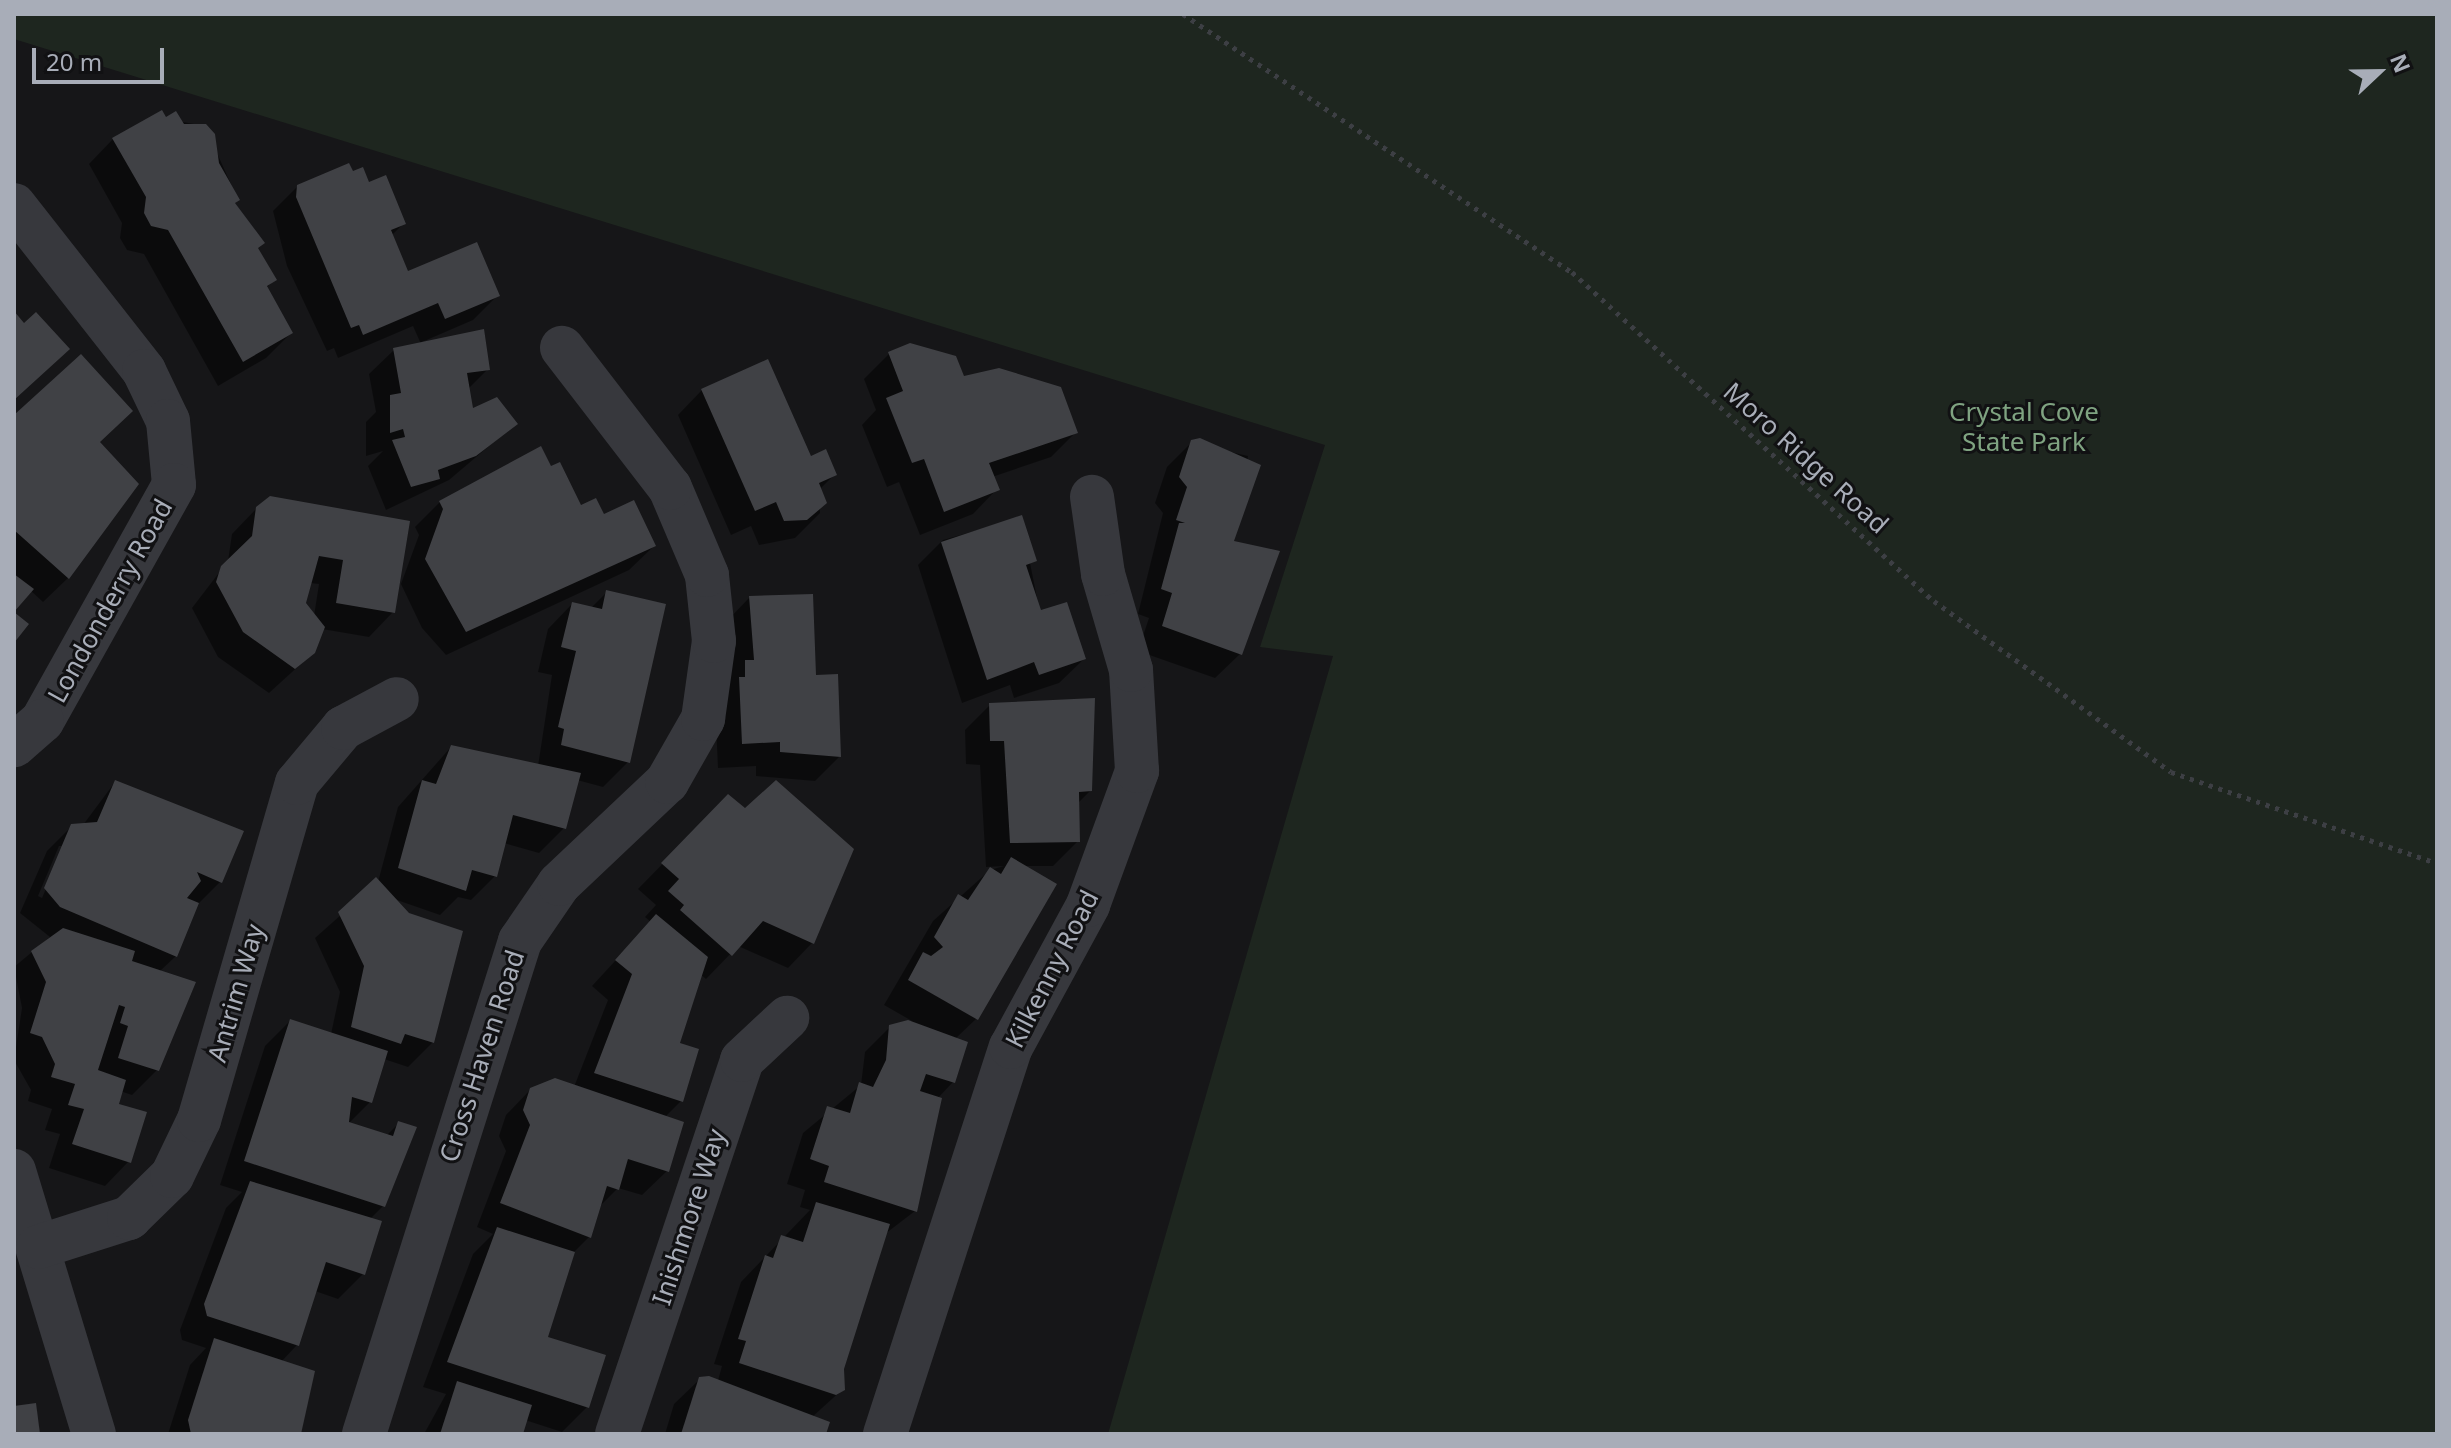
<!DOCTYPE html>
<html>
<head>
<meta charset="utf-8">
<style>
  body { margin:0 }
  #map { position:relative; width:2451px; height:1448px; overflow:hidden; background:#161618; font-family:"Noto Sans",sans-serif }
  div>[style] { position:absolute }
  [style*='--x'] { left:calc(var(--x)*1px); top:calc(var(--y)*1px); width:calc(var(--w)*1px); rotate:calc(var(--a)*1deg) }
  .green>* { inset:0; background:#1e261f }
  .shadow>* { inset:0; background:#0007 }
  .building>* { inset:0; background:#404145 }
  .path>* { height:5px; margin-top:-2.5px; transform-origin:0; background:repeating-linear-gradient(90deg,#3d3f44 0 4px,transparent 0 10px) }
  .minor>* { height:44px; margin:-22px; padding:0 22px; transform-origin:22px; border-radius:22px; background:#37383d }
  span { translate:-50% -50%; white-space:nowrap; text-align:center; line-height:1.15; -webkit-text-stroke:6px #111113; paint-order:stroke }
  .park-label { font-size:26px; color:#7fa381 }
  .street-label { font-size:26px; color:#a8adb8 }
  .frame { position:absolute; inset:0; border:16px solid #a8adb8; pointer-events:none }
  .north { position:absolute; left:2339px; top:32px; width:80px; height:80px; -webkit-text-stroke:6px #111113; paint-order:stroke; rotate:68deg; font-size:22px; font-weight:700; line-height:32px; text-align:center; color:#a8adb8 }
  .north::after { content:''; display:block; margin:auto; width:28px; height:36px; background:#a8adb8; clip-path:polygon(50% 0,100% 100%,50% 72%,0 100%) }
  .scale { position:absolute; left:32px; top:48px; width:132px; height:36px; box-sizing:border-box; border:4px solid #a8adb8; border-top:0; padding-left:10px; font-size:24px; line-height:28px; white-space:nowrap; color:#a8adb8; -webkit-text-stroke:6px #111113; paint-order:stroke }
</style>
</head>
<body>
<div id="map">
  <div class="green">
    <i style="clip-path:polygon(14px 14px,2437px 14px,2437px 1434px,1108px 1434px,1333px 656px,1260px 647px,1325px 445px,14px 39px)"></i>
  </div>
  <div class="shadow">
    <i style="clip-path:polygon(166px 119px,205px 126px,238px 200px,234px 204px,274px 280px,266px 288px,291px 333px,266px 358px,218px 386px,144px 254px,127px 250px,120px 238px,122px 223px,89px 164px,113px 139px)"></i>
    <i style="clip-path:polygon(352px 174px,404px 223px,391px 236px,407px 274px,498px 295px,473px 320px,422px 342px,488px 369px,468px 389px,472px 410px,515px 424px,449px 480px,386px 510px,368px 466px,383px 451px,366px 456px,366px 422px,376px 412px,369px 374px,394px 350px,421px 344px,413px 326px,338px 358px,334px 348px,327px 351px,287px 266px,273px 211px,298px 186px)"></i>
    <i style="clip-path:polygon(889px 354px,963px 379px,1076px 432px,1051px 457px,992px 477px,997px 489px,973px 514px,920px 535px,899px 482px,887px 487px,862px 425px,876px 410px,864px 379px)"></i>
    <i style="clip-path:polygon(702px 390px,835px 474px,819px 490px,820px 513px,795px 538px,759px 545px,751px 526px,731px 535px,678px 415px)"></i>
    <i style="clip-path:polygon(14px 417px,98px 442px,68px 578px,43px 602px,30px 590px,14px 609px)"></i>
    <i style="clip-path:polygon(1191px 443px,1248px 456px,1231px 543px,1240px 654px,1215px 678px,1138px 651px,1149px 618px,1138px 614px,1163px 513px,1155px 503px,1167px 467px)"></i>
    <i style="clip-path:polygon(440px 502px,580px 508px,654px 546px,629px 570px,446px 655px,422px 628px,401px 584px,419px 535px,415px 527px)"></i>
    <i style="clip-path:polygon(evenodd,257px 508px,408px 522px,393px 612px,369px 637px,322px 629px,314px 652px,269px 693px,218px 657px,192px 608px,228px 561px,232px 534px,257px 508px,310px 583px,319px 584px,314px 616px,304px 603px,310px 583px)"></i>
    <i style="clip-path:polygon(1021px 518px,1040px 613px,1084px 659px,1059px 683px,1014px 698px,1010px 685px,962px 703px,918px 565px,943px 540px)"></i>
    <i style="clip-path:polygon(607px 592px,628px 762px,603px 787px,577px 780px,564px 828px,539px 853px,504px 843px,495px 876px,471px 900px,458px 897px,440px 915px,394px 899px,433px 1042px,408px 1067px,384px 1059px,370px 1102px,348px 1124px,386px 1136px,399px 1123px,383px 1206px,369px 1220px,363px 1274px,338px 1299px,315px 1291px,297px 1345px,281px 1362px,293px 1434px,168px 1434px,190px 1365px,206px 1348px,182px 1340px,180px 1330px,226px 1208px,242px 1192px,220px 1185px,265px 1046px,290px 1021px,331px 1034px,340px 992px,315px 938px,378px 882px,398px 807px,451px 747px,538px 766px,552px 675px,538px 672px,548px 629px,572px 604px,590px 609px)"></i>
    <i style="clip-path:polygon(749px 598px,839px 757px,815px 781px,756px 776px,756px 766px,718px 768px,715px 704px,725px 623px)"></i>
    <i style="clip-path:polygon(990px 705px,1090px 791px,1077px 804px,1078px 841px,1053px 866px,1022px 866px,976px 1019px,955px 1039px,953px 1082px,937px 1099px,915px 1211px,885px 1234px,842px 1369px,843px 1389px,811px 1418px,824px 1434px,665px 1434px,674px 1404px,699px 1380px,717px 1384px,722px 1366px,714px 1364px,741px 1282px,810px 1210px,800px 1207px,805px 1190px,787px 1184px,803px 1133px,861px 1085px,865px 1052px,890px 1027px,912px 1021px,884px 1005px,933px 921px,990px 870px,1004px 866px,986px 867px,980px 765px,966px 764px,965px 730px)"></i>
    <i style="clip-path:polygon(evenodd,115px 782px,220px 882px,196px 906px,176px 956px,159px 972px,157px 1070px,132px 1095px,120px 1091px,116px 1105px,129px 1161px,105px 1186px,49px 1168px,60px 1134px,45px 1130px,52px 1109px,28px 1101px,31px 1090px,14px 1060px,22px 1008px,14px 967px,50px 937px,20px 913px,47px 851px,72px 826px,83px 825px,115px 782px,59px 846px,64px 846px,42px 898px,38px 896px,59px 846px)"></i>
    <i style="clip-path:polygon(728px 797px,745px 811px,851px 849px,812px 943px,788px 968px,738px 946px,706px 979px,700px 974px,678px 1044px,697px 1051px,681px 1101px,665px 1117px,667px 1171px,642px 1195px,618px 1188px,598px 1208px,589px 1237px,572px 1254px,546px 1339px,587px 1407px,562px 1432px,525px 1420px,521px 1434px,424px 1434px,446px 1394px,423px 1387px,473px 1254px,493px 1234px,477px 1227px,506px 1151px,499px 1136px,506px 1115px,531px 1089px,574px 1087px,608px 1000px,592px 986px,651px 922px,645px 917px,656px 905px,638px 889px)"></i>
  </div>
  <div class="building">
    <i style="clip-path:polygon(162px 110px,166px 117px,176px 111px,184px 124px,206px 124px,215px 134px,219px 163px,240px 200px,235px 203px,265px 243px,258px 248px,277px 280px,267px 286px,293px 333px,243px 362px,168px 230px,151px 226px,144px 213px,146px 197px,112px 138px)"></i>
    <i style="clip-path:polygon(349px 163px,353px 171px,363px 167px,369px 182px,386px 175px,406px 224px,391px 230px,408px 271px,477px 242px,500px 296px,445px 319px,438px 303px,363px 335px,359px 325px,351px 328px,296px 197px,297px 185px)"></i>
    <i style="clip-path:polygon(14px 311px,24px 323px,36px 312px,70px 349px,14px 400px)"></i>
    <i style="clip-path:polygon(484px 329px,490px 370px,467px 373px,473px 408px,497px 397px,518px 424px,476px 456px,438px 470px,440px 479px,411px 487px,392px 440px,405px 437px,403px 429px,390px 433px,390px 395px,401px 393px,393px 348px)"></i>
    <i style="clip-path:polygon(910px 343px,956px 356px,964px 376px,999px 368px,1061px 387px,1078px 433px,989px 463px,1000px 490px,944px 512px,924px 459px,912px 463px,886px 398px,903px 391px,888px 352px)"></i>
    <i style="clip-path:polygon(81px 354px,133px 411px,100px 442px,139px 484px,69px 579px,14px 530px,14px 415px)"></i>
    <i style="clip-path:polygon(768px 359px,811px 456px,826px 449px,837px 475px,819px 483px,827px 503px,807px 520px,784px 521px,776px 502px,755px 511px,701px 389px)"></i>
    <i style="clip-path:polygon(1200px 438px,1261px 465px,1234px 541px,1280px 551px,1242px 655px,1162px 626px,1172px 593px,1161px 589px,1179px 523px,1185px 523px,1176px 520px,1187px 487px,1179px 477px,1191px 440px)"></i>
    <i style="clip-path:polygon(541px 446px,551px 466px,560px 462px,581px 505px,596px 498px,604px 514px,634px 500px,656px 546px,466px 632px,425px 559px,443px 509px,439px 501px)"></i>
    <i style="clip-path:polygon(270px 496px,410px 521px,395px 613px,336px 603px,343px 560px,319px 556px,306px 603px,325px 627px,315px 653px,295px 669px,243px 632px,216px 582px,221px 566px,252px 536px,256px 507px)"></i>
    <i style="clip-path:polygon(1022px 515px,1037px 561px,1026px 565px,1041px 610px,1067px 602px,1086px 659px,1039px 675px,1034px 662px,987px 680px,941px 542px)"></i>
    <i style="clip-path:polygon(14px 574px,34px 589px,14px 612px,29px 624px,14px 643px)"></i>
    <i style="clip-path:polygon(606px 590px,666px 604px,630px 763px,561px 745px,564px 729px,558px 727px,576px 651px,561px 647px,572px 602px,602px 609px)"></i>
    <i style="clip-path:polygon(813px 594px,816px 675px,838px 674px,841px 757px,780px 752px,780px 742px,742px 744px,739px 677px,745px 677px,745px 660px,754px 660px,749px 596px)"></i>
    <i style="clip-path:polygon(1095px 698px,1092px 791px,1079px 792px,1080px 842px,1010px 843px,1004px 741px,990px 741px,989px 703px)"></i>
    <i style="clip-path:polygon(451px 745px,581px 773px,566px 829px,513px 815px,497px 877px,472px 870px,466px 891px,398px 868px,422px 780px,436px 784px)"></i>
    <i style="clip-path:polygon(115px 780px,244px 831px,222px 883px,197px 872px,201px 881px,187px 898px,199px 903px,177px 957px,60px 907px,44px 888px,71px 824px,97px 822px)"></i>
    <i style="clip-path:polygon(776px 780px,854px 849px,814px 944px,763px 921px,732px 956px,680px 910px,684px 905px,668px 891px,679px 879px,661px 863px,728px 794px,745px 808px)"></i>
    <i style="clip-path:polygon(1011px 857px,1057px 884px,978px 1020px,908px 980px,923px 952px,931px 956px,943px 947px,934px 937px,958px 894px,968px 900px,990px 867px,1001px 874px)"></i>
    <i style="clip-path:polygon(376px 877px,409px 913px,463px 931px,434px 1043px,405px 1034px,401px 1044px,351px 1027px,364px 966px,338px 912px)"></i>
    <i style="clip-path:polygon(656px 914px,708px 957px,680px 1043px,699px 1049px,683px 1102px,594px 1073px,632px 974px,615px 960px)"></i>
    <i style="clip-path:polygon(63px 928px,135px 951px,132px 961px,196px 982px,159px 1071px,118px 1058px,128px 1026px,120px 1023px,125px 1007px,119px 1005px,98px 1070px,126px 1080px,119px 1104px,147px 1112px,131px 1163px,72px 1144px,84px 1109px,68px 1105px,75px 1084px,51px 1077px,55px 1064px,42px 1037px,30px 1033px,46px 982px,31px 951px)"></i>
    <i style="clip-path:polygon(290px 1019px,388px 1051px,372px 1103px,352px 1097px,349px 1122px,393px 1136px,398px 1121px,417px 1127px,385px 1207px,244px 1161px)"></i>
    <i style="clip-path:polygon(908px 1020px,968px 1042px,955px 1083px,926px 1074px,920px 1091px,942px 1098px,917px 1212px,824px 1182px,829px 1166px,810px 1159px,827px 1106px,850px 1113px,859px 1082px,873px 1087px,886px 1060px,889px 1025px)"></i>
    <i style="clip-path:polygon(555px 1078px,684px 1122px,669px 1172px,628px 1159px,619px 1190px,607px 1186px,591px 1238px,500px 1203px,530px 1125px,523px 1110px,530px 1088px)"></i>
    <i style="clip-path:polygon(250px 1181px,382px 1221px,365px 1275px,326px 1262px,299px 1346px,207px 1316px,204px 1304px)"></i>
    <i style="clip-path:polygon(816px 1202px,890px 1224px,844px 1369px,845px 1390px,836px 1395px,739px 1363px,746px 1341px,738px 1339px,765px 1255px,773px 1258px,781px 1235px,803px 1242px)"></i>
    <i style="clip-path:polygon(497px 1227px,575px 1252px,548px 1337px,606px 1355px,589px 1408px,447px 1362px)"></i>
    <i style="clip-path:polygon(214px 1338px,315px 1371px,301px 1434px,191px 1434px,188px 1420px)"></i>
    <i style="clip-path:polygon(709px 1376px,830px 1422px,826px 1434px,681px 1434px,699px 1377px)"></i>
    <i style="clip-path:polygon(457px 1381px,532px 1405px,523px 1434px,440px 1434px)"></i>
    <i style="clip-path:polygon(36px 1403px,40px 1434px,14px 1434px,14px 1406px)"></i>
  </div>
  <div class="path">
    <i style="--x:1183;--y:14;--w:467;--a:33.6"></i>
    <i style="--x:1572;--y:272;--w:489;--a:42.3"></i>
    <i style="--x:1934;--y:601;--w:292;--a:35.8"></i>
    <i style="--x:2171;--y:772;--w:281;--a:18.9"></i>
  </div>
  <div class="minor">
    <i style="--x:14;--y:205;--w:211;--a:51.9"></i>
    <i style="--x:144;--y:371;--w:55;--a:64.4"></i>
    <i style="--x:168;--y:421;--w:64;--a:84.6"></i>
    <i style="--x:174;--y:485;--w:270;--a:119.2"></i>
    <i style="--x:42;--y:721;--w:37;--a:139"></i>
    <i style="--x:14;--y:1171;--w:275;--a:73.1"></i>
    <i style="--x:38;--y:1247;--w:96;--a:-17.7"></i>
    <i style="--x:129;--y:1218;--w:60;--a:-44.3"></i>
    <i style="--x:172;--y:1176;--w:62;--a:-64.3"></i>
    <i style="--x:199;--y:1120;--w:351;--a:-73.8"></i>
    <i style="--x:297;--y:783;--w:72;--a:-50.1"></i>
    <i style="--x:343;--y:728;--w:61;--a:-28.2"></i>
    <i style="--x:364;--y:1434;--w:517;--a:-72.44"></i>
    <i style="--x:520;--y:941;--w:69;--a:-55.6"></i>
    <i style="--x:559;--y:884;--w:149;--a:-43.4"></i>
    <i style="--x:667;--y:782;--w:73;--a:-60.3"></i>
    <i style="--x:703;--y:719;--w:79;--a:-82"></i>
    <i style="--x:714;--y:641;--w:66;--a:-96.1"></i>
    <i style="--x:707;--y:575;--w:95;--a:-113"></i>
    <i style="--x:670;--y:488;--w:177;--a:-127.6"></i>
    <i style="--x:617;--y:1434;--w:394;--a:-71.5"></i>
    <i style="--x:742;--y:1060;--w:62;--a:-43"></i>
    <i style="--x:885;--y:1434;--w:407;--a:-72"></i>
    <i style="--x:1011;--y:1047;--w:162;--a:-61.5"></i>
    <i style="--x:1088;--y:905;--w:143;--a:-69.9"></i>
    <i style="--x:1137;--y:771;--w:101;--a:-93.4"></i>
    <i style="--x:1131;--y:670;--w:100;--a:-106.3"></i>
    <i style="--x:1103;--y:574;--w:78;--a:-98.1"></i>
  </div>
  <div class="park-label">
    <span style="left:2024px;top:427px">Crystal Cove<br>State Park</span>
  </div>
  <div class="street-label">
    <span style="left:1806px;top:458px;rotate:42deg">Moro Ridge Road</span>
    <span style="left:110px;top:601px;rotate:-61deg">Londonderry Road</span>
    <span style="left:1052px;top:969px;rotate:-63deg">Kilkenny Road</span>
    <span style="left:236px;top:993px;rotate:-74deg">Antrim Way</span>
    <span style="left:482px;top:1056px;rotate:-72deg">Cross Haven Road</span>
    <span style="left:689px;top:1217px;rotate:-72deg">Inishmore Way</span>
  </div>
  <div class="frame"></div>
  <div class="north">N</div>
  <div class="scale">20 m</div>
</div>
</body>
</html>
